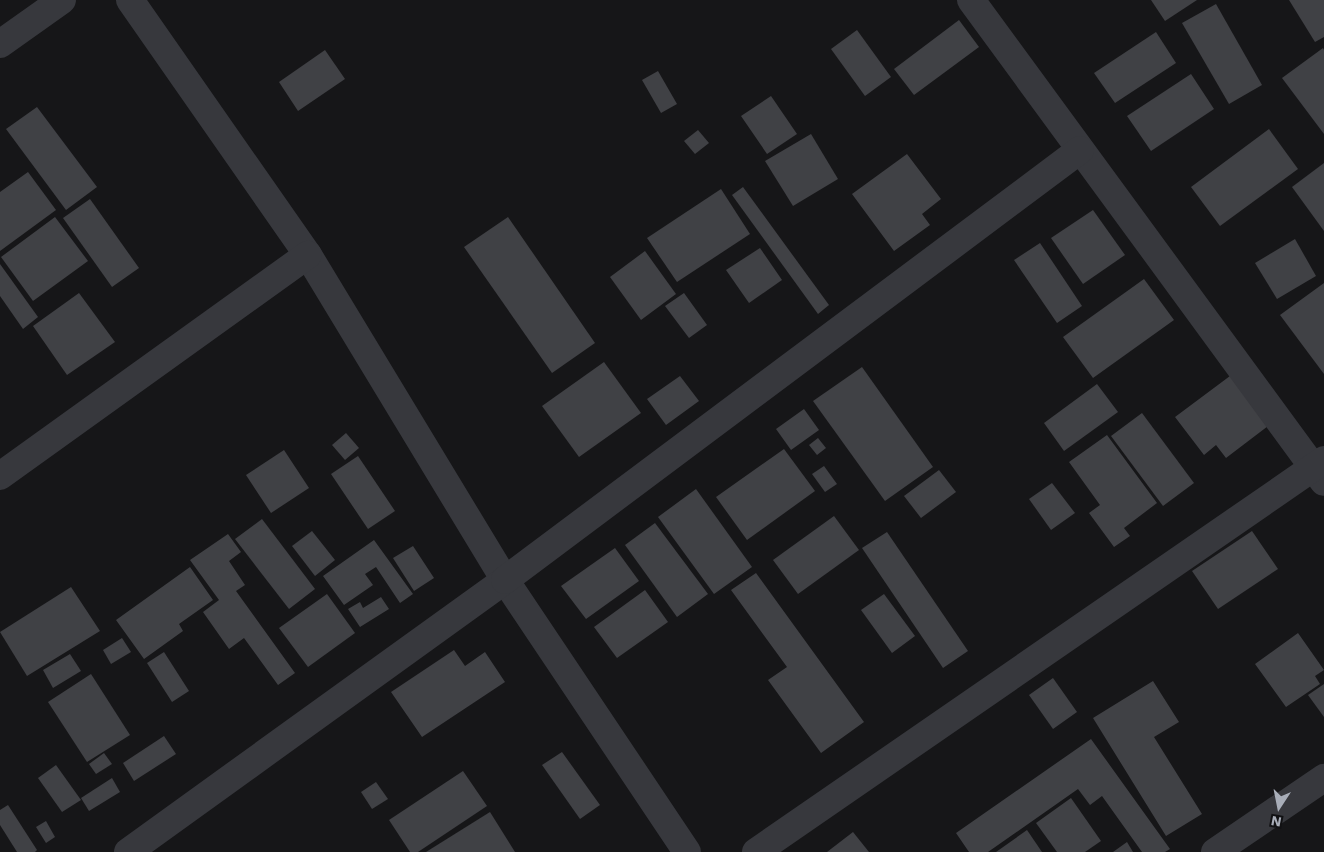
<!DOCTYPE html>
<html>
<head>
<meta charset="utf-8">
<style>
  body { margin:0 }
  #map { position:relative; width:1324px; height:852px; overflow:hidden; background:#161618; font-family:"Work Sans",sans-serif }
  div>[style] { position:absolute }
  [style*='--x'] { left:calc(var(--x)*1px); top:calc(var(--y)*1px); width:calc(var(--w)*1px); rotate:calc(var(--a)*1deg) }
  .building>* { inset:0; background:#404145 }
  .minor>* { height:28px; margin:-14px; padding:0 14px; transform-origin:14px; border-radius:14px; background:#37383d }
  span { translate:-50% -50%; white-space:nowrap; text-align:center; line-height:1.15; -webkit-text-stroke:5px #111113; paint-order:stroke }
  .north { position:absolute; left:1254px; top:782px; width:50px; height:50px; -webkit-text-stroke:4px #111113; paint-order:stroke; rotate:191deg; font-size:14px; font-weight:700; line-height:20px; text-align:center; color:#a8adb8 }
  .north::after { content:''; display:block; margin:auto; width:18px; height:22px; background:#a8adb8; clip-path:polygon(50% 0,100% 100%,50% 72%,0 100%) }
</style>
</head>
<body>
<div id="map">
  <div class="building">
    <i style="clip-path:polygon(1151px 0,1197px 0,1165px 21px)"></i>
    <i style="clip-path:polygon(1289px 0,1324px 0,1324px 37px,1315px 42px)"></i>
    <i style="clip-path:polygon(1216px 4px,1262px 85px,1229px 104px,1182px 23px)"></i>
    <i style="clip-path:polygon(959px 20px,979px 47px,914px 95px,894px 69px)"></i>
    <i style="clip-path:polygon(857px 30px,891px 77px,865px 96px,831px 49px)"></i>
    <i style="clip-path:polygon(1156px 32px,1176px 63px,1115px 103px,1094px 73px)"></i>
    <i style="clip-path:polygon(1323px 48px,1324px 50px,1324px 134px,1282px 78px)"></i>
    <i style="clip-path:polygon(325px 50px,345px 79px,298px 111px,279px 82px)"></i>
    <i style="clip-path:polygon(658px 71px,677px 104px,661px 113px,642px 80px)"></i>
    <i style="clip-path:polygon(1191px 74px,1214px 109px,1151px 151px,1127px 116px)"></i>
    <i style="clip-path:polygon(771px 96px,797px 134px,767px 154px,741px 116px)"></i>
    <i style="clip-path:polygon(37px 107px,97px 187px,66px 210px,6px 129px)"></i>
    <i style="clip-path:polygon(1269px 129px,1298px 169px,1220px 226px,1191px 187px)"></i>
    <i style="clip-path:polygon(698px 130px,709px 143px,695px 154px,684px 141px)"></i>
    <i style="clip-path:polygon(811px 134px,838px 179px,793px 206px,765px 161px)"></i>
    <i style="clip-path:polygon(907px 154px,941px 199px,922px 214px,930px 225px,894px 251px,852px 194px)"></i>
    <i style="clip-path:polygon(1324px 163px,1324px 231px,1292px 187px)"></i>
    <i style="clip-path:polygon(28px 172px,56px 210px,0 251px,0 192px)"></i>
    <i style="clip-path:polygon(743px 187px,829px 305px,818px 314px,732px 195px)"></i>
    <i style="clip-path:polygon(721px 189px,750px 234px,677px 282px,647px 238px)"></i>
    <i style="clip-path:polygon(90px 199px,139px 268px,112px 287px,63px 218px)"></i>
    <i style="clip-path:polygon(1093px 210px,1125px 255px,1083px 284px,1051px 238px)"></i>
    <i style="clip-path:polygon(55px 217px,88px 261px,33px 301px,1px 257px)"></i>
    <i style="clip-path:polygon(508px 217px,595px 343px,552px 373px,464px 247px)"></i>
    <i style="clip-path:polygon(1295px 239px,1316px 276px,1277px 299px,1255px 263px)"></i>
    <i style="clip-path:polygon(1040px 243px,1082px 306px,1057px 323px,1014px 260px)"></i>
    <i style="clip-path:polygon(760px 248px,782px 280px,749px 303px,726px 270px)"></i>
    <i style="clip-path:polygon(645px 251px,676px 294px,641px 320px,610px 277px)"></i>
    <i style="clip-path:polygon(0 264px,38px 317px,23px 329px,0 296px)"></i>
    <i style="clip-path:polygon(1144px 279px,1174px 320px,1093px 378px,1063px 337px)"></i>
    <i style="clip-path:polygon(1324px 283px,1324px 374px,1280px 315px)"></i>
    <i style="clip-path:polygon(79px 293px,115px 342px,67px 375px,33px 326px)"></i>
    <i style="clip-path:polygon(684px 293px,707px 325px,689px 338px,665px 306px)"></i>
    <i style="clip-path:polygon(604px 362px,641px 413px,579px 457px,542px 406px)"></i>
    <i style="clip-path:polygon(862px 367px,933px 467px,885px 501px,813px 401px)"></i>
    <i style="clip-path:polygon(1234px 373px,1272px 423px,1226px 458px,1216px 445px,1204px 455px,1175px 417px)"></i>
    <i style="clip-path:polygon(680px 376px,699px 401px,666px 425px,647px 399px)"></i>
    <i style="clip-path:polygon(1097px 384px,1118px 412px,1064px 451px,1044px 423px)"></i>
    <i style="clip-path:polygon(804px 409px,819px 430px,791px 450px,776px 429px)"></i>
    <i style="clip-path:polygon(1142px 413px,1194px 483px,1163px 506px,1111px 436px)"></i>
    <i style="clip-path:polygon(346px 433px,359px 448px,345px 460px,332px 445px)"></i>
    <i style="clip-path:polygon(1107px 435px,1157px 503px,1124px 528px,1130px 536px,1114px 547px,1089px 513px,1100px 505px,1069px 462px)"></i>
    <i style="clip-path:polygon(818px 438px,826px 448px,817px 455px,809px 445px)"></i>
    <i style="clip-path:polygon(784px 449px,815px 491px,747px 540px,716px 497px)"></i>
    <i style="clip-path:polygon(284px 450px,309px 488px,271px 513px,246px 475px)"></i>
    <i style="clip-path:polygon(358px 456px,395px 511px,368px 529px,331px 474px)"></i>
    <i style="clip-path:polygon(824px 466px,837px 484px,825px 492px,812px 474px)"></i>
    <i style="clip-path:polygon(939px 470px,956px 492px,921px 518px,904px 496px)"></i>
    <i style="clip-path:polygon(1052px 483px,1075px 513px,1051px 530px,1029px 499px)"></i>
    <i style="clip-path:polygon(696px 489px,752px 567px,714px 594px,658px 517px)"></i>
    <i style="clip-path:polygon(834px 516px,859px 550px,798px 594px,773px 560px)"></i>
    <i style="clip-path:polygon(262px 519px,315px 589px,289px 609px,235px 539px)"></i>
    <i style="clip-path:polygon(655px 523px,708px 594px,677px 617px,625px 545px)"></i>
    <i style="clip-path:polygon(312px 531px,335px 560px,315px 576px,292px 546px)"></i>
    <i style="clip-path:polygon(1252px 531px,1278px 569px,1218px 609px,1192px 571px)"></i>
    <i style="clip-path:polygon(887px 532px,968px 651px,943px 668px,862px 548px)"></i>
    <i style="clip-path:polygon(228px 534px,241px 552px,229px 561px,245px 585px,236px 591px,295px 673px,278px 685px,244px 638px,229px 649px,203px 612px,219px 600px,190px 560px)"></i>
    <i style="clip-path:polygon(374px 540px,413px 594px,400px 603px,376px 567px,365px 574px,373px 585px,344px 605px,323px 576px)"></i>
    <i style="clip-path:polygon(413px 546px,434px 578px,414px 591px,393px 558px)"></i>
    <i style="clip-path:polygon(615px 548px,639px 581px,586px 619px,561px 586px)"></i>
    <i style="clip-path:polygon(190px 567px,213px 600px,179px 624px,183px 631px,144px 659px,116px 620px)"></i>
    <i style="clip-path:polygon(756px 573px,864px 722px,821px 753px,768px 680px,787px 667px,731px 590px)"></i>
    <i style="clip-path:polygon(71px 587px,100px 631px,27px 676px,0 632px)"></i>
    <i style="clip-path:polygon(645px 590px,668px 622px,617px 658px,594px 627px)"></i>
    <i style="clip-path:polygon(327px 594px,355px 633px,308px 667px,279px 628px)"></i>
    <i style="clip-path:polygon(884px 594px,915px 636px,892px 653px,861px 610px)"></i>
    <i style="clip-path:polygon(381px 597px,389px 609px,360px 627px,348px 609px,360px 602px,363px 608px)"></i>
    <i style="clip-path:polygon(1298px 633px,1324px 670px,1315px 676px,1320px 684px,1286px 707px,1255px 664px)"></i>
    <i style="clip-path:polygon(122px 638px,131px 652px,111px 664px,103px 650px)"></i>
    <i style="clip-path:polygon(454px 650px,465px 666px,485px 652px,505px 682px,422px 737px,391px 692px)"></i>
    <i style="clip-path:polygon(164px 652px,189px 691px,172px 702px,147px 663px)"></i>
    <i style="clip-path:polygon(70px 654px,81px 671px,53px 688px,43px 670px)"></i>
    <i style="clip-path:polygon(91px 674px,130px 735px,87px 762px,48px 702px)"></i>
    <i style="clip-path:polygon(1053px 678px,1077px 712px,1053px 729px,1029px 695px)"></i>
    <i style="clip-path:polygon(1153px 681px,1179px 722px,1154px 737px,1202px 814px,1166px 836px,1093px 718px)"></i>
    <i style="clip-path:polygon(1324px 684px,1324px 717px,1308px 695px)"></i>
    <i style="clip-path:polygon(164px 736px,176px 754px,134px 781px,123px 763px)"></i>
    <i style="clip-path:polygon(1091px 739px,1170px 849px,1165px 852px,1142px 852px,1102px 796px,1090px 805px,1078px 789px,988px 852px,969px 852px,956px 833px)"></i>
    <i style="clip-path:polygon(562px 752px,600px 805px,580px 819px,542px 765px)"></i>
    <i style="clip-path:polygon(104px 753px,112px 764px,96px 774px,89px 764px)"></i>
    <i style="clip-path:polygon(56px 765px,81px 800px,62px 812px,38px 778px)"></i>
    <i style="clip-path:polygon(463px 771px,487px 806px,418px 852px,410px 852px,389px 820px)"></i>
    <i style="clip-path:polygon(112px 778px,120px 792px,89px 811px,81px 798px)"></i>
    <i style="clip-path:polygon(376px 782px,388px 799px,372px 809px,361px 792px)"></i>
    <i style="clip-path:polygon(1071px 798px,1101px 841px,1085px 852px,1057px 852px,1036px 823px)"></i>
    <i style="clip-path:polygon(8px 805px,37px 850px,35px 852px,17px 852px,0 825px,0 810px)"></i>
    <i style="clip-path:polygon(490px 812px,515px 852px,426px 852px)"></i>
    <i style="clip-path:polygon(46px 821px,55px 837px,46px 843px,36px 827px)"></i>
    <i style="clip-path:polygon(1027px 830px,1042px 852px,996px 852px)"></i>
    <i style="clip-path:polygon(853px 832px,869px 852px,827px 852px)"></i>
    <i style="clip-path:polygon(1127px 842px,1133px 852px,1113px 852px)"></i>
  </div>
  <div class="minor">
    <i style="--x:130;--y:0;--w:311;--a:55.1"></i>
    <i style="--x:308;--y:255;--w:380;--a:58.8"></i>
    <i style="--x:505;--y:580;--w:327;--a:56.2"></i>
    <i style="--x:971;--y:0;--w:597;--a:53.78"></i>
    <i style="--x:0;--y:44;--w:76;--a:-35.4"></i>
    <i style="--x:0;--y:476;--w:379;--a:-35.7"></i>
    <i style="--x:128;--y:852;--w:465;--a:-35.8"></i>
    <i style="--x:505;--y:580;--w:718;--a:-36.79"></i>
    <i style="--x:756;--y:852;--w:690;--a:-34.61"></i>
    <i style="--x:1215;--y:852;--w:132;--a:-34.2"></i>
  </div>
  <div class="north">N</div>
</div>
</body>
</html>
